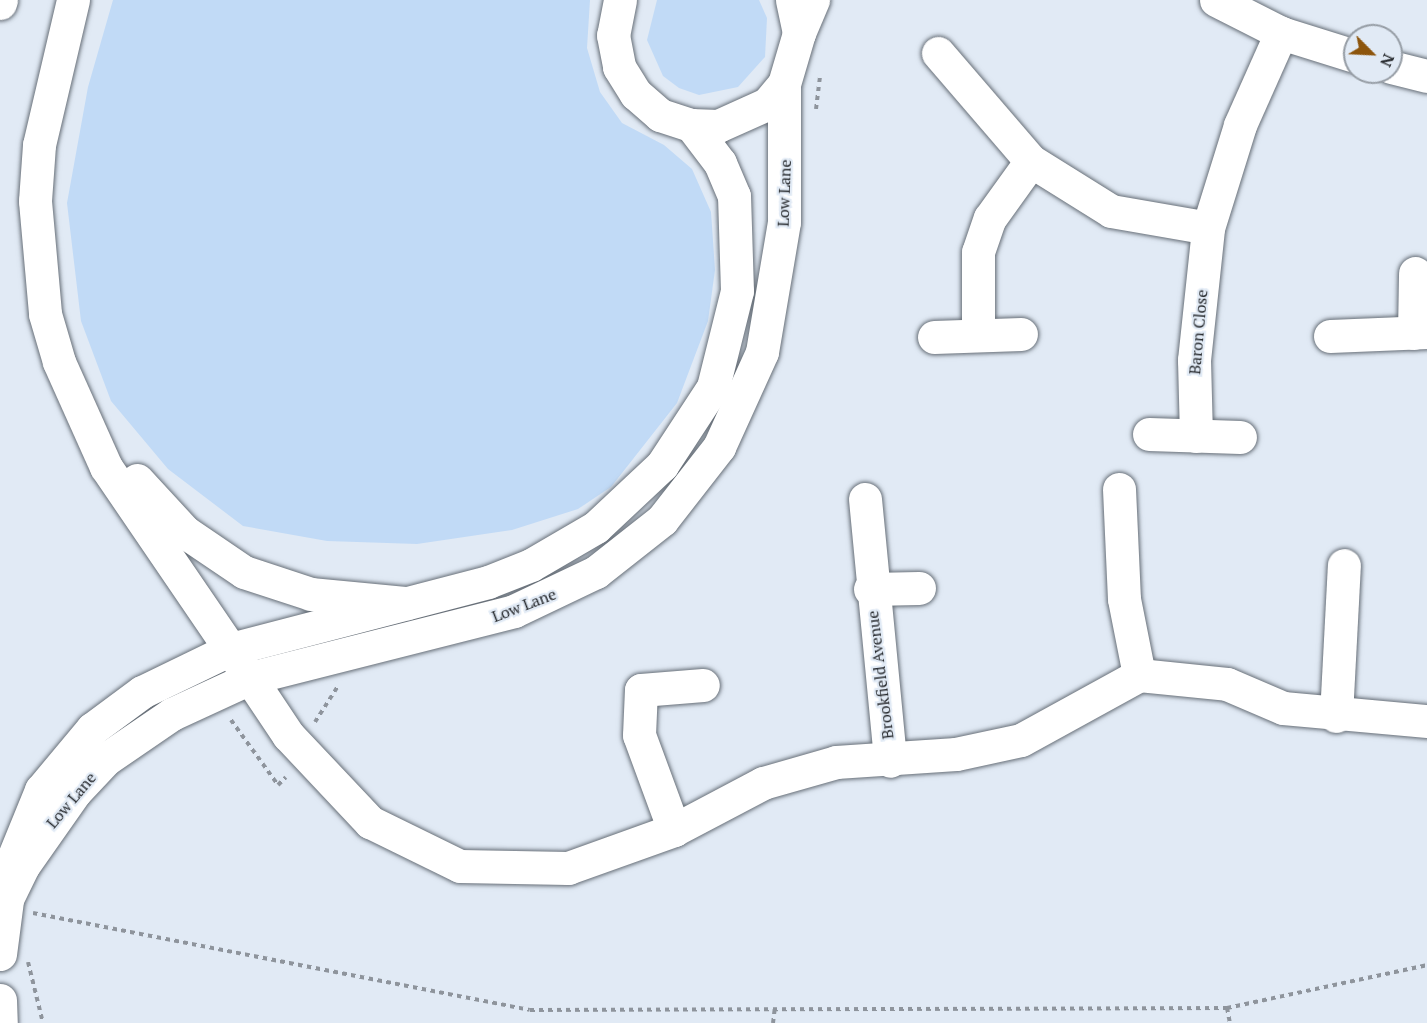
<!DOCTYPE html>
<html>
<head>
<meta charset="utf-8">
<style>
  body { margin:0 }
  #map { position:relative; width:1427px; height:1023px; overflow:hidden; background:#e1eaf5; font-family:"PT Serif",serif }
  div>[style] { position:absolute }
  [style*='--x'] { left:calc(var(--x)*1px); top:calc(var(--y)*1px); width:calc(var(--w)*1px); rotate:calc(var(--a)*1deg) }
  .green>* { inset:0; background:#c1daf6 }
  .path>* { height:4px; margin-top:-2px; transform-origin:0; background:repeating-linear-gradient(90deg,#8e949c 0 4.5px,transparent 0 9px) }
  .roads { filter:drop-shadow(0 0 2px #676f78) drop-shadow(0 0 2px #676f78) }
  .minor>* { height:33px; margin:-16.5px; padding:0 16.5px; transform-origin:16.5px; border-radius:16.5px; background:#fff }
  .major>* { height:33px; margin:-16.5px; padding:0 16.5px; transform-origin:16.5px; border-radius:16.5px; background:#fff }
  .highway>* { height:33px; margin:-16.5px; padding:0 16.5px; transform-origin:16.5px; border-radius:16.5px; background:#fff }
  span { translate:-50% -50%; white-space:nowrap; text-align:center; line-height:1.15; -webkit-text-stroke:4.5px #e1eaf5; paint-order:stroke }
  .street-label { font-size:16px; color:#26292d }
  .north { position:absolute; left:1343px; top:24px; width:60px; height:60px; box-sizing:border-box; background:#e1eaf5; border:2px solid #969da5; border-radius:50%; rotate:114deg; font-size:16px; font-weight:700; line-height:24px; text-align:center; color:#26292d }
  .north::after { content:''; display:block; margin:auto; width:21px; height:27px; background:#8d550c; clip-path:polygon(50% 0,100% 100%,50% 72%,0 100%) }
</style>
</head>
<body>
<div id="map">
  <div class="green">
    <i style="clip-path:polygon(113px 0,590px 0,587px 48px,600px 92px,622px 123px,664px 145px,692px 169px,711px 212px,715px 270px,708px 321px,677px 403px,611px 487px,578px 509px,512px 530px,417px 544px,327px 541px,243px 526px,168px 469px,111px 401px,81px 321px,67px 203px,88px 87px)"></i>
    <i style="clip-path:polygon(657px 0,759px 0,767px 18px,765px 57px,738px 87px,699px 95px,679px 88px,663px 76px,647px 40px)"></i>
  </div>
  <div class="path">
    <i style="--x:816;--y:109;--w:35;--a:-83"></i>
    <i style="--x:231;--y:720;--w:80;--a:54.1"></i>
    <i style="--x:278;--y:785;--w:11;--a:-45"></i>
    <i style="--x:315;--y:722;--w:43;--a:-57.4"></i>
    <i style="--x:33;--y:913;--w:506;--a:11.04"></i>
    <i style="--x:530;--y:1010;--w:697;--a:-0.16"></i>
    <i style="--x:1227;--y:1008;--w:15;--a:79"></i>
    <i style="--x:28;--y:962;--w:63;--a:76.2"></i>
    <i style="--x:1227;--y:1008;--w:205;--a:-12.1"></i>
    <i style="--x:773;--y:1023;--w:16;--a:-83"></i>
  </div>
  <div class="roads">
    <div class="minor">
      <i style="--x:1216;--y:0;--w:73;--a:26.9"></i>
      <i style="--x:1281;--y:33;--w:77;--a:17.3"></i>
      <i style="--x:799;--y:33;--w:36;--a:-67"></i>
      <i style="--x:938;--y:53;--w:143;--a:49.3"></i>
      <i style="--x:1031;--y:161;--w:94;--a:32"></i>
      <i style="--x:1111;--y:211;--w:98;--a:9.9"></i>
      <i style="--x:1391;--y:67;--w:37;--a:14"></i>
      <i style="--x:978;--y:333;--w:81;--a:-90"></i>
      <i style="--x:978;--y:252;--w:36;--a:-71"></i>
      <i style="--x:990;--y:218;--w:70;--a:-54.3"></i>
      <i style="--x:1414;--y:333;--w:60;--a:-89"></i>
      <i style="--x:1330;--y:336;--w:97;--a:-2.4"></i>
      <i style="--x:934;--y:337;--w:87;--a:-2"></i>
      <i style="--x:1149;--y:434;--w:91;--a:1.9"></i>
      <i style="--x:1196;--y:436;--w:76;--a:-91.5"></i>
      <i style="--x:1194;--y:360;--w:133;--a:-83.9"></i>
      <i style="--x:1208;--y:228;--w:108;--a:-72.7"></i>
      <i style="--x:1240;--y:125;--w:101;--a:-66"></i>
      <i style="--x:1119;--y:489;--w:110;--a:87.4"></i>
      <i style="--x:1124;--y:599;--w:77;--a:78.8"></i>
      <i style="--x:865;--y:499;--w:263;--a:84.5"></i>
      <i style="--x:870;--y:589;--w:49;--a:-1.2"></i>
      <i style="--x:250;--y:678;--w:69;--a:56.3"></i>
      <i style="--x:288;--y:735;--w:120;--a:46.7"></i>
      <i style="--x:370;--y:822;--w:100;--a:26.1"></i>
      <i style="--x:460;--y:866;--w:108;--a:1.1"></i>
      <i style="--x:568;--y:868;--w:113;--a:-19.7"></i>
      <i style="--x:674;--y:830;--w:101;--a:-27.8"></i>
      <i style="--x:763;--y:783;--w:76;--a:-16"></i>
      <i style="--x:836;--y:762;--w:120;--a:-3.8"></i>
      <i style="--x:956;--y:754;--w:66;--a:-12.2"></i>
      <i style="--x:1021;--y:740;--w:135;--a:-28.8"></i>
      <i style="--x:1139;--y:675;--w:88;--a:5.8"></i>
      <i style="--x:1227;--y:684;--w:61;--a:23.2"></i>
      <i style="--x:1283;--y:708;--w:145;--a:5.2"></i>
      <i style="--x:1336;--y:716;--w:151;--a:-87"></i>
      <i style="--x:674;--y:830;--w:101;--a:-110.2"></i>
      <i style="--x:639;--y:735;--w:45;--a:-87.5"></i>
      <i style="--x:641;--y:690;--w:62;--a:-4.6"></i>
    </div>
    <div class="major">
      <i style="--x:620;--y:0;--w:36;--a:101"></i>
      <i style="--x:613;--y:35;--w:33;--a:79"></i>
      <i style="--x:619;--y:67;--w:32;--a:58"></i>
      <i style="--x:636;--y:94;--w:32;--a:41"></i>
      <i style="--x:660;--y:115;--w:33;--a:18"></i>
      <i style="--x:691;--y:125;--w:27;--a:2"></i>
      <i style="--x:718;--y:126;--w:54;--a:-24.2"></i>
      <i style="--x:767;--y:104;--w:26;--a:-50"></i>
      <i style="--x:784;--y:84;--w:53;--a:-73.6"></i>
      <i style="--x:799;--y:33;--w:34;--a:-102"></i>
      <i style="--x:3;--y:907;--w:46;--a:-64"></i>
      <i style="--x:23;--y:866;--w:90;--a:-54.9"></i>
      <i style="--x:75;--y:792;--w:45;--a:-46.8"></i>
      <i style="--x:106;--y:759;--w:80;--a:-34.3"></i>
      <i style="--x:172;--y:714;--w:86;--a:-24.8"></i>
      <i style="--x:250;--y:678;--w:272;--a:-14.2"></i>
      <i style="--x:514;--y:611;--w:91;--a:-25.4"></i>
      <i style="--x:596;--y:572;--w:84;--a:-38.2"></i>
      <i style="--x:662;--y:520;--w:93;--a:-52"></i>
      <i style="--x:719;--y:447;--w:104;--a:-65.6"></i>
      <i style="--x:762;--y:352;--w:132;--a:-80.4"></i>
      <i style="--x:784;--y:222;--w:138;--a:-90"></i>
      <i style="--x:0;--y:954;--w:94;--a:-82.6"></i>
      <i style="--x:12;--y:861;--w:77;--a:-67.8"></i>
      <i style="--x:41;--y:790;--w:80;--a:-50.1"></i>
      <i style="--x:92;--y:729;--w:62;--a:-36.5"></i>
      <i style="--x:142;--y:692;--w:99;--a:-25.8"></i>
      <i style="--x:231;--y:649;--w:266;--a:-14.6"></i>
      <i style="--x:488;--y:582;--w:46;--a:-21.6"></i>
      <i style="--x:531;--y:565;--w:75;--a:-30.3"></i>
      <i style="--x:596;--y:527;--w:91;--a:-43.2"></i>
      <i style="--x:662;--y:465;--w:93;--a:-56.8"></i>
      <i style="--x:713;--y:387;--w:99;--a:-76"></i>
      <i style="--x:737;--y:291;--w:95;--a:-91.8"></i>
      <i style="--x:734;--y:196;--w:36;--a:-113"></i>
      <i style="--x:720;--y:163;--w:48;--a:-127.3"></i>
      <i style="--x:0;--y:1000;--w:23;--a:88"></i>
    </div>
    <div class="highway">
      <i style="--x:73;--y:0;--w:149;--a:103.2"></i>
      <i style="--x:39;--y:145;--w:56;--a:94.1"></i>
      <i style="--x:35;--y:201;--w:113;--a:84.9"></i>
      <i style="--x:45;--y:314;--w:50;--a:73.7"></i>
      <i style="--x:59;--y:362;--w:115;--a:65.9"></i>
      <i style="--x:106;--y:467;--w:255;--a:55.7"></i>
      <i style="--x:0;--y:3;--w:3;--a:-72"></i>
      <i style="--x:137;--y:480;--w:71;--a:47.3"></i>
      <i style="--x:185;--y:532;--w:71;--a:34.1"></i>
      <i style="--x:244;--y:572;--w:71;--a:18.2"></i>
      <i style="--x:311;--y:594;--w:96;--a:5.4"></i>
    </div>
  </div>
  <div class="street-label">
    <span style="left:784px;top:193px;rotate:-88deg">Low Lane</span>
    <span style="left:1198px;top:332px;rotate:-85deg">Baron Close</span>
    <span style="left:524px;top:605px;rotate:-21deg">Low Lane</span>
    <span style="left:880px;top:675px;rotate:-97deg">Brookfield Avenue</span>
    <span style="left:71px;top:800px;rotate:-50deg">Low Lane</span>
  </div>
  <div class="north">N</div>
</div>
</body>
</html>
